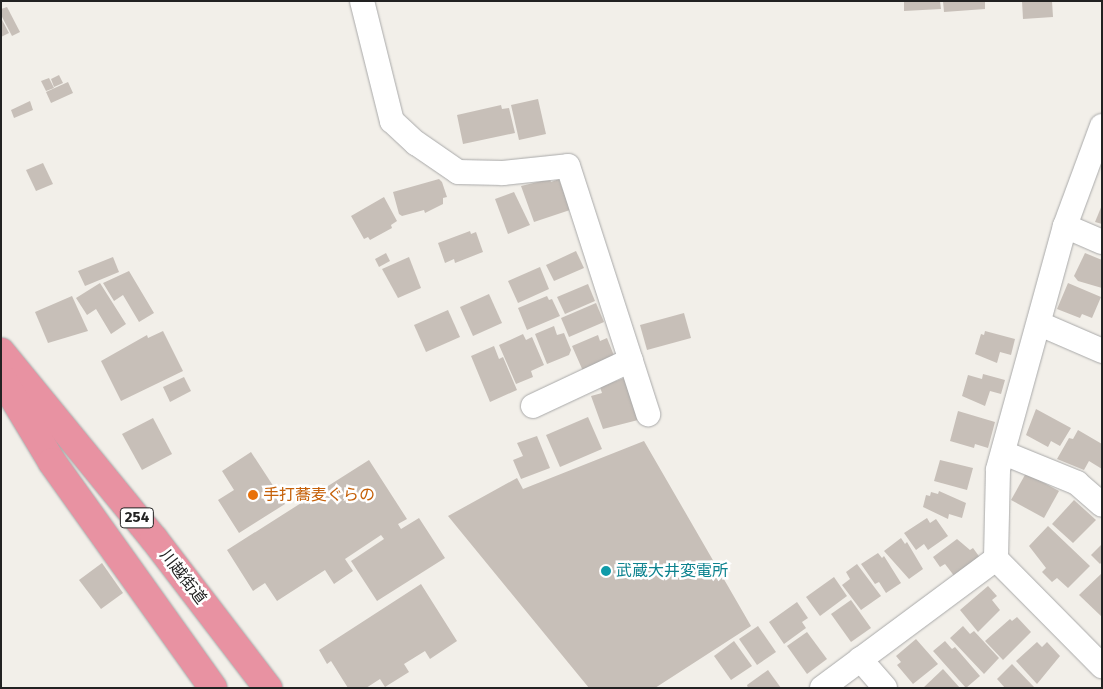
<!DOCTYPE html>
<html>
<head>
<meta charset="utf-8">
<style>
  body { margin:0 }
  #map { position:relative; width:1103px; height:689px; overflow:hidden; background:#f2efe9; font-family:"Fira Sans","Noto Sans JP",sans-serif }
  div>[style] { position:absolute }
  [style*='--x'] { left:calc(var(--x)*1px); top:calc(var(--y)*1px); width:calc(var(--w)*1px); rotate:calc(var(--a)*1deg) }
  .building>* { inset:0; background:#c7bfb8 }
  .roads { filter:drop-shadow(0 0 1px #a9a9a9) drop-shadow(0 0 1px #a9a9a9) }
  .street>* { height:24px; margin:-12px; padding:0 12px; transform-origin:12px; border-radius:12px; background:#fff }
  .highway>* { height:28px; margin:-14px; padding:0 14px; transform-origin:14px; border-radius:14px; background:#e892a2 }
  .dots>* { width:14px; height:14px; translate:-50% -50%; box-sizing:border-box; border:2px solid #fff; border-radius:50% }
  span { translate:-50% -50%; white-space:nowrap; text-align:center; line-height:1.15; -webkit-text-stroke:5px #fff; paint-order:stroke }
  .shield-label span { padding:1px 4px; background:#fff; border:1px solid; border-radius:4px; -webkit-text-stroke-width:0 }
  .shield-label { font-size:15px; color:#222; font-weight:700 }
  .food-label { font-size:16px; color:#c56008 }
  .left { translate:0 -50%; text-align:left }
  .culture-label { font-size:16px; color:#0d838f }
  .street-label { font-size:16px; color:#222 }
  .frame { position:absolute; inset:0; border:2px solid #222; pointer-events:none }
</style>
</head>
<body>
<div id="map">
  <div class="building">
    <i style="clip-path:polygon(904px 1px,940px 1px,941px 9px,904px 11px)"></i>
    <i style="clip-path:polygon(943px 1px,985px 1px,985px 9px,944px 12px)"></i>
    <i style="clip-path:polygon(1022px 1px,1052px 1px,1053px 17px,1023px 19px)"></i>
    <i style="clip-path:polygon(7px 7px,20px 32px,12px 36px,1px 15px,1px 9px)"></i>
    <i style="clip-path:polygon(1px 18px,9px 33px,1px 37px)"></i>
    <i style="clip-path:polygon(59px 75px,63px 83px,54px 87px,51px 79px)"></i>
    <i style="clip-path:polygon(49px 78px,54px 88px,46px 91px,41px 81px)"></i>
    <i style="clip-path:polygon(68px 82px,73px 93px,51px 103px,46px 92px)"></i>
    <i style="clip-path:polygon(538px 99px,546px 134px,519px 140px,511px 105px)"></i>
    <i style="clip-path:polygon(30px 101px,33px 110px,14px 118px,11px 110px)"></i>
    <i style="clip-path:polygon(501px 105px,502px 109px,509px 108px,515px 133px,463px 144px,457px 115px)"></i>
    <i style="clip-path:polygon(43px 163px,53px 184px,36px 191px,26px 170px)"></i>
    <i style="clip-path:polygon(439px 179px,442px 182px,447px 197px,443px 198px,443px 204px,425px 213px,424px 210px,402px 216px,399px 214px,393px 192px)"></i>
    <i style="clip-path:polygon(550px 179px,551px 182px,559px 179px,570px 210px,534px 222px,521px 186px)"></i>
    <i style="clip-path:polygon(514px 192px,530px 225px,508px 234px,495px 199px)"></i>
    <i style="clip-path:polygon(384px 197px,397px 221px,391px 225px,392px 228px,370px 240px,368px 237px,364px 239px,351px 216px)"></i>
    <i style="clip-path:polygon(1102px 205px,1102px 224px,1095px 222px)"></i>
    <i style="clip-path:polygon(470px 231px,471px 234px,476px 232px,483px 252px,455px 263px,454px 259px,445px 263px,438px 243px)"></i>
    <i style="clip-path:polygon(576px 251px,584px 268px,554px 281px,546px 265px)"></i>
    <i style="clip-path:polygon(386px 253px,390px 261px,379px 267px,375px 259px)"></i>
    <i style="clip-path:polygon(1085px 253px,1102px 260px,1102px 288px,1078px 281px,1074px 276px)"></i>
    <i style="clip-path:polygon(113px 257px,119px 272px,85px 286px,78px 271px)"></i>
    <i style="clip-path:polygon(409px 257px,421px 288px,398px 298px,382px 269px)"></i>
    <i style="clip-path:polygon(540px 267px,549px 289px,518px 303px,508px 281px)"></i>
    <i style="clip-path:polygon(129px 271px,154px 313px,139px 322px,123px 295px,114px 301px,103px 283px)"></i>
    <i style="clip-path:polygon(100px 283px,126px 324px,111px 334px,96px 309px,87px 315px,76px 298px)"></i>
    <i style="clip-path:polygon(1068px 283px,1101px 297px,1092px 318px,1082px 314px,1080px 318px,1057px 309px)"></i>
    <i style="clip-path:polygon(588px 284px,595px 301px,565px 314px,557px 297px)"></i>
    <i style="clip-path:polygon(489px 294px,502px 323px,473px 336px,460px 307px)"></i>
    <i style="clip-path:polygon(72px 296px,88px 331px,48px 343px,35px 312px)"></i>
    <i style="clip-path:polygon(547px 296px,549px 300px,552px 299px,560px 316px,527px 330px,518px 308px)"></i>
    <i style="clip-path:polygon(596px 303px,604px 322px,569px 337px,561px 318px)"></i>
    <i style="clip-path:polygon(448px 310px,460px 337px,426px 352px,414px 325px)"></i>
    <i style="clip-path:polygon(684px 313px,691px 338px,647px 350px,640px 325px)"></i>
    <i style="clip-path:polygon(554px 326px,557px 335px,564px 333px,571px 350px,569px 355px,547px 364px,535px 334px)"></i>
    <i style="clip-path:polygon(163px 331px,183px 371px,121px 401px,101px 361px,147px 335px,148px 338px)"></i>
    <i style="clip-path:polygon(985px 331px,1015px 339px,1011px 355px,1000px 352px,997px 363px,975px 354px,981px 334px,984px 335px)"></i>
    <i style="clip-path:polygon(523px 334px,526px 340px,532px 337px,544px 365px,531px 371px,533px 377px,516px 384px,499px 345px)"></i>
    <i style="clip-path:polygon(598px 335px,600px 341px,607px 338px,615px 358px,583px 371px,572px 346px)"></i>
    <i style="clip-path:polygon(494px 346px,499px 359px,503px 357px,517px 390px,490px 402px,471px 356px)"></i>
    <i style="clip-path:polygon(983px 374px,1005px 380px,1001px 394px,990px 391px,985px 406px,962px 396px,968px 375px,982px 379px)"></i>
    <i style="clip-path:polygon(184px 377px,191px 391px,170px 402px,163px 387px)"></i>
    <i style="clip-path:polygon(624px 378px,638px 420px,603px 429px,591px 396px,602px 393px,600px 387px)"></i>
    <i style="clip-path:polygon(1036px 409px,1071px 428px,1060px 446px,1051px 441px,1048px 447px,1026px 435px)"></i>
    <i style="clip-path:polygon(958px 411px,995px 422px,988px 448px,975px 444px,974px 448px,950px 441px)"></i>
    <i style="clip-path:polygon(588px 417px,602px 449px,560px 467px,546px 435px)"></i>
    <i style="clip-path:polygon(153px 418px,172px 454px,142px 470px,122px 434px)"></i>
    <i style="clip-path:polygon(1078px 430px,1102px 444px,1102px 469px,1089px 461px,1084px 470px,1057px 459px,1069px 438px,1073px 439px)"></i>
    <i style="clip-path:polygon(537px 436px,550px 468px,521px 479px,513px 460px,523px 456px,517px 443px)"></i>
    <i style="clip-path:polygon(644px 441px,751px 626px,655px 688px,589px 688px,448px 516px,517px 478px,523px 489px)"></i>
    <i style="clip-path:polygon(251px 452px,285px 504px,239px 533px,218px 500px,234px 490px,222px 471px)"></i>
    <i style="clip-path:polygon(369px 460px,407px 519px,398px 524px,401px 529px,419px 518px,445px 558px,377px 601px,351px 561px,384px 539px,381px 535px,345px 559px,353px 571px,334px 584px,325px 570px,277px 601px,265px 583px,253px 591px,227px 550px)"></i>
    <i style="clip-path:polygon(940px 460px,973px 468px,967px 490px,934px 481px)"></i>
    <i style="clip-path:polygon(1026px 473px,1059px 491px,1044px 518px,1011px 500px)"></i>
    <i style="clip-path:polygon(939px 491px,966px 503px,962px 518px,949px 514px,948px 519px,923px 507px,926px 495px,930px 496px,931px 492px,938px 494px)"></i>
    <i style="clip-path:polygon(1074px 500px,1096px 520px,1073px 543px,1052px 524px)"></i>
    <i style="clip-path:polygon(927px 518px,930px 523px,936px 519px,948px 536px,928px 550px,924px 544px,916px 550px,904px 533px)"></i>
    <i style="clip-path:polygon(1048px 526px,1090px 566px,1068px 588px,1057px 578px,1052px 582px,1042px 572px,1046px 568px,1029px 546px)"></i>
    <i style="clip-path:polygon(901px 538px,905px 544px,907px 542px,923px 569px,909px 579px,884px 551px)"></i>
    <i style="clip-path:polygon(957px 539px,970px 550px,973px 548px,981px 559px,955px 577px,945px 564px,940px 567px,933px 557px)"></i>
    <i style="clip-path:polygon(1102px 544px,1102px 562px,1100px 564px,1091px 555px)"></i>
    <i style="clip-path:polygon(878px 553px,882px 558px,884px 556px,901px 583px,886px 593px,879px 582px,875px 584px,861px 564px)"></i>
    <i style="clip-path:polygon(102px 563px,123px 593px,101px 609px,79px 580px)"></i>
    <i style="clip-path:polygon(857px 564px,881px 596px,861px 610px,842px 585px,850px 579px,846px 572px)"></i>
    <i style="clip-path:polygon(1102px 573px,1102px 617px,1079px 595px)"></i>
    <i style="clip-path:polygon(834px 577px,847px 596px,820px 616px,806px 597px)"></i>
    <i style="clip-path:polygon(421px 584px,457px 641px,430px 659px,425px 651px,404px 664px,409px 672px,385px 687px,380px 679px,366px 688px,348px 688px,331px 661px,327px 664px,319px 650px)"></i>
    <i style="clip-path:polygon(988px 586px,997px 596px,992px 600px,1000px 610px,978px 632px,960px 610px)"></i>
    <i style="clip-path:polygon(851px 600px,871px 628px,851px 642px,831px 614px)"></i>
    <i style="clip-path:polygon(797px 602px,808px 618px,802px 622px,806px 628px,784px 644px,769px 622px)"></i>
    <i style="clip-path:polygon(1017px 617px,1031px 632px,1003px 660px,985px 641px,1010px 619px,1012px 621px)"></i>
    <i style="clip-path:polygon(758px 626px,776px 652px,757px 665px,739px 639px)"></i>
    <i style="clip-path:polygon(963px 626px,970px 634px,974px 631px,999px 658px,984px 674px,950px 638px)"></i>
    <i style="clip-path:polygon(807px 632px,827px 659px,807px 674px,787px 646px)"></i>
    <i style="clip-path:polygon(916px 639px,938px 664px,913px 684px,897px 665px,901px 662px,896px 656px)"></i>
    <i style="clip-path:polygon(734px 641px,752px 666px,731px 680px,714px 656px)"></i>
    <i style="clip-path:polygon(945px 641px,952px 649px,955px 647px,980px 676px,966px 688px,933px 651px)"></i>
    <i style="clip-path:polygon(1037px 642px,1042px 647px,1047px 642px,1060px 656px,1037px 684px,1016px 661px)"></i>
    <i style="clip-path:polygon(1012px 664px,1035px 688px,1005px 688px,997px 679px)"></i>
    <i style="clip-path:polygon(943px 669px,960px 688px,923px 688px)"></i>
    <i style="clip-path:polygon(768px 670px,781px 688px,748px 688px,747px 685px)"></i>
  </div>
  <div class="roads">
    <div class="street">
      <i style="--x:362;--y:1;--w:124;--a:76"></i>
      <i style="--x:392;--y:121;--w:33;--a:43"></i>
      <i style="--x:416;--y:143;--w:51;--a:34.6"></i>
      <i style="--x:458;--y:172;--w:45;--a:1.3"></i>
      <i style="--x:503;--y:173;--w:65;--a:-6.1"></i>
      <i style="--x:568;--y:166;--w:261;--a:72.1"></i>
      <i style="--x:1102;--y:126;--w:107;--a:110.3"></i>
      <i style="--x:1065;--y:226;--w:253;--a:105.4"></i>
      <i style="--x:998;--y:470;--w:89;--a:91.3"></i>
      <i style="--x:996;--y:559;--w:151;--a:45.3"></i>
      <i style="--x:1065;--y:226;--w:40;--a:23.4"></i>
      <i style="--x:1040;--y:324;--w:68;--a:23.5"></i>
      <i style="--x:533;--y:406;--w:108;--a:-25.1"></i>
      <i style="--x:1004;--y:453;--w:79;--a:22.3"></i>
      <i style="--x:1077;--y:483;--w:33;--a:41"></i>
      <i style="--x:860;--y:659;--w:38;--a:49"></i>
      <i style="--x:822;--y:688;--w:217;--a:-36.6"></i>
    </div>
    <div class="highway">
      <i style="--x:1;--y:352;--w:242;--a:50.7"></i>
      <i style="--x:154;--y:539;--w:188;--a:52.6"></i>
      <i style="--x:1;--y:377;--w:99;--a:59"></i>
      <i style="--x:52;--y:462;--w:277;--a:54.5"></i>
    </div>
  </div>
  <div class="dots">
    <i style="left:253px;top:495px;background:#e8710a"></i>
    <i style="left:606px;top:571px;background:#0f9aa8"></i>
  </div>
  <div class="shield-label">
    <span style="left:137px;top:518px">254</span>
  </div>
  <div class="food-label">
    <span class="left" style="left:263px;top:495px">手打蕎麦ぐらの</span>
  </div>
  <div class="culture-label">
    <span class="left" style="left:616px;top:571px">武蔵大井変電所</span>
  </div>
  <div class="street-label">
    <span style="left:183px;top:577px;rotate:52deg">川越街道</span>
  </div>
  <div class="frame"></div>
</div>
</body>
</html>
